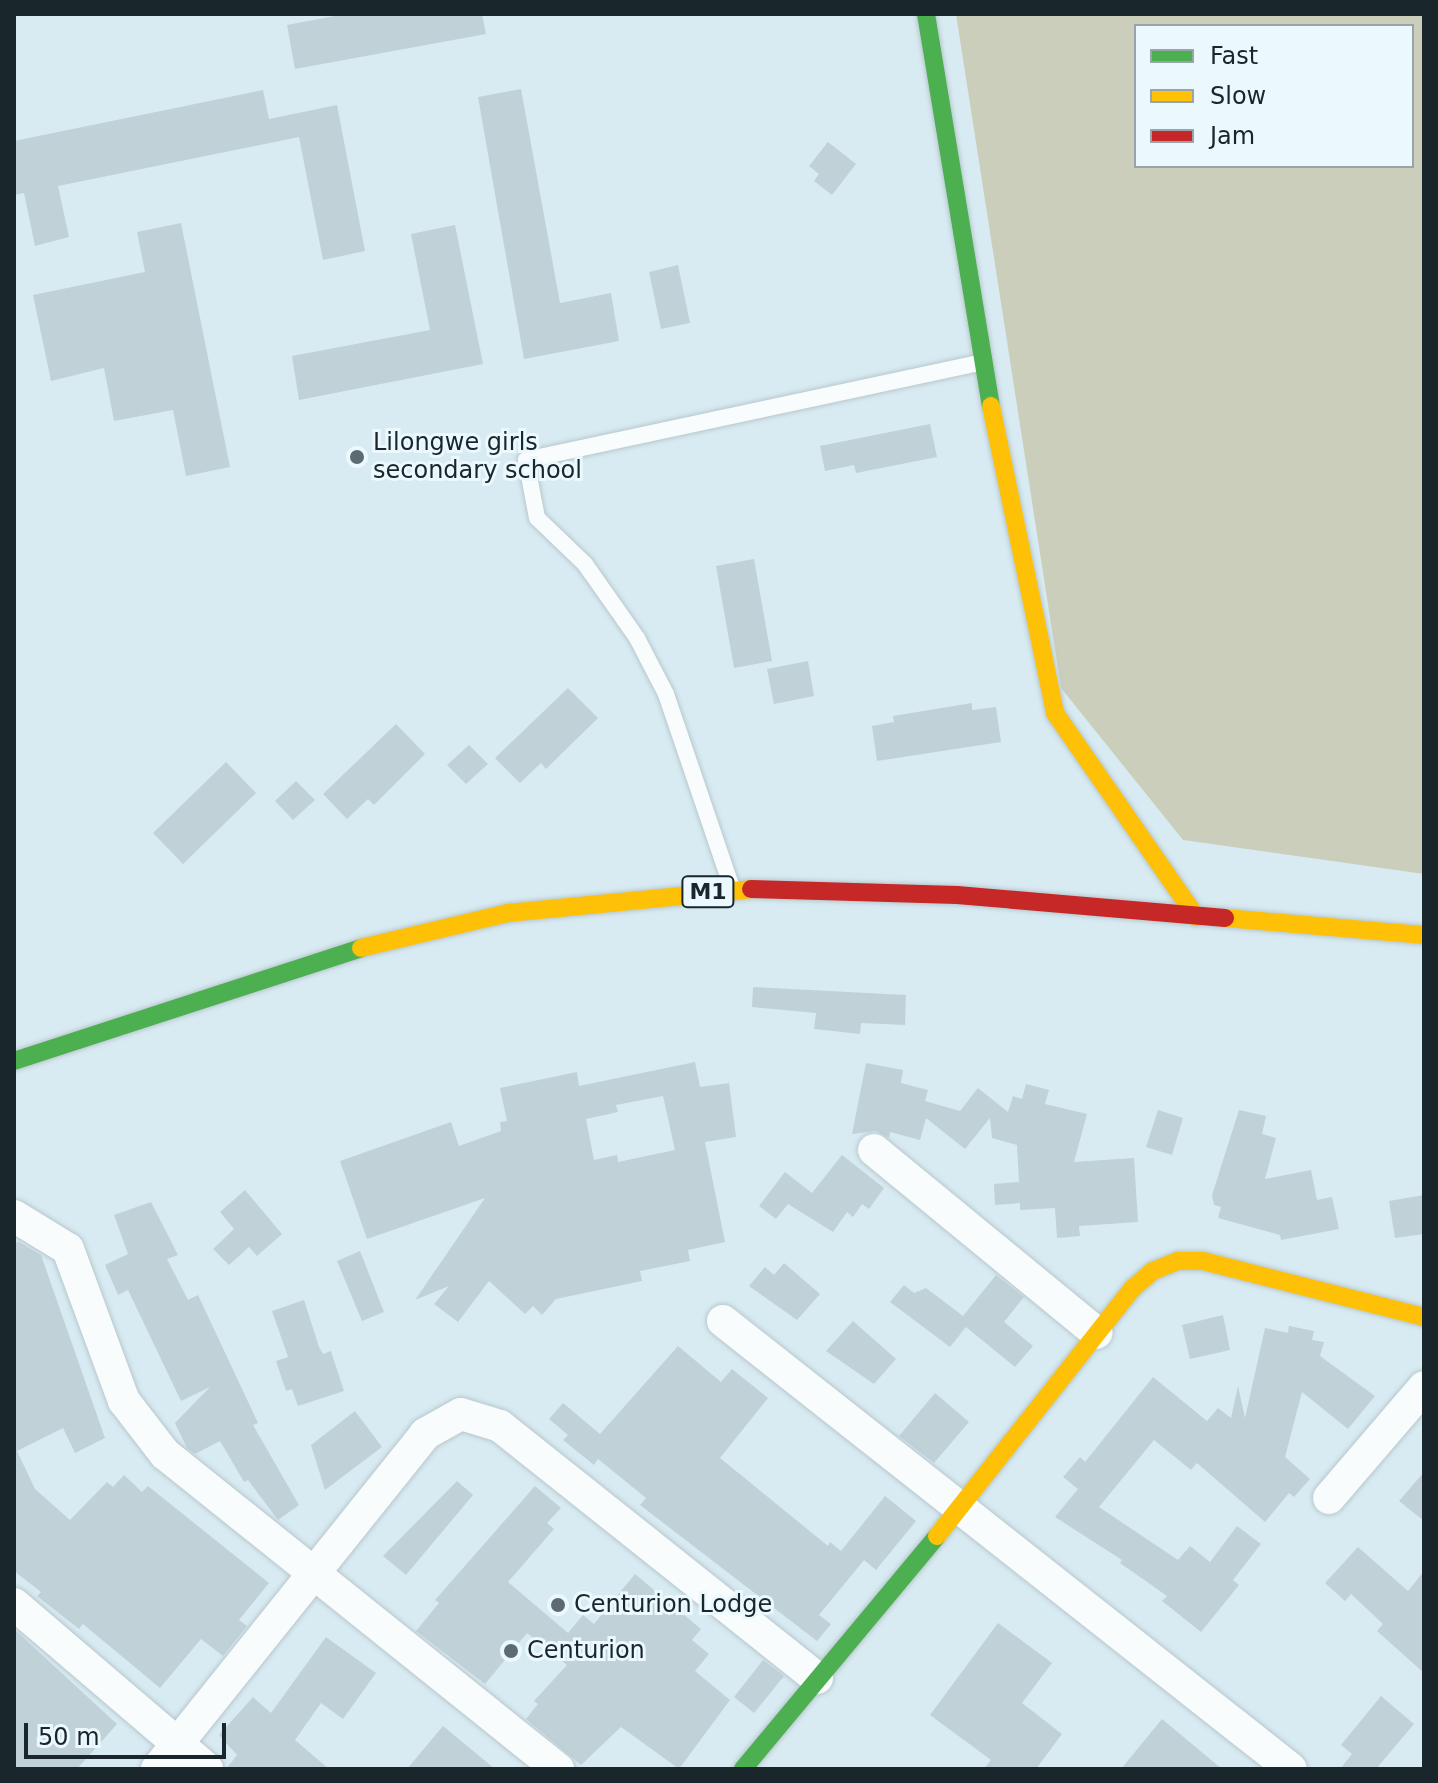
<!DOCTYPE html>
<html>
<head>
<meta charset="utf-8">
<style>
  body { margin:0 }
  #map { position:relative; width:1438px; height:1783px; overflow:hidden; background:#d8ebf2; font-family:"DejaVu Sans",sans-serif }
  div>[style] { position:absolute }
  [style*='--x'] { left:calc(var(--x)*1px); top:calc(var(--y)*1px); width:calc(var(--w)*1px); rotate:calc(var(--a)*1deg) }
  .green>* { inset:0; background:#cbceba }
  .building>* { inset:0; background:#c0d2d8 }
  .roads { filter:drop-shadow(0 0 2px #b8c7cd) drop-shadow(0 0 2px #b8c7cd) }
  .lane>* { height:16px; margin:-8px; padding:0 8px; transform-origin:8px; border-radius:8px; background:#f9fcfd }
  .street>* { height:32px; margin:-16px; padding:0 16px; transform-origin:16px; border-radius:16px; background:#f9fcfd }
  .fast>* { height:18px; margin:-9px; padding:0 9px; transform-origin:9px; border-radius:9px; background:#4caf50 }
  .slow>* { height:18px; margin:-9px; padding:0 9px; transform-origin:9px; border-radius:9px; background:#ffc107 }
  .jam>* { height:18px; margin:-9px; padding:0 9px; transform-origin:9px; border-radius:9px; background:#c62828 }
  .dots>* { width:22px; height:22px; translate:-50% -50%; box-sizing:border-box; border:4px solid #ebf9fe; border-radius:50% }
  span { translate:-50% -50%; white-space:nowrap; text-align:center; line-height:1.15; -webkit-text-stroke:6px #ebf9fe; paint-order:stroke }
  .shield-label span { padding:2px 6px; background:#ebf9fe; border:2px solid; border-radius:6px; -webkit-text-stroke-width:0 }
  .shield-label { font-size:22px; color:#19262b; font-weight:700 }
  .poi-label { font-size:24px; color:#19262b }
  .left { translate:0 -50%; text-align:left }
  .frame { position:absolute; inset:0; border:16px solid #19262b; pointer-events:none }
  .legend { position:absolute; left:1134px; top:24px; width:280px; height:144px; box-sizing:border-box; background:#ebf9fe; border:2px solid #97a5aa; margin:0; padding:10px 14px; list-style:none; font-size:24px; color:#19262b }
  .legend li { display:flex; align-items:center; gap:16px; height:40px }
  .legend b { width:40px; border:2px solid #97a5aa }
  .scale { position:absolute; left:24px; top:1723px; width:202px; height:36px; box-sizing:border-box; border:4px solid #19262b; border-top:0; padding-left:10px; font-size:24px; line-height:28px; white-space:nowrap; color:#19262b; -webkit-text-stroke:6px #ebf9fe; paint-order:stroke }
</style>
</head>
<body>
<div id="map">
  <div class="green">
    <i style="clip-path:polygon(evenodd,956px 14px,1424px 14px,1424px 874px,1183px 840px,1061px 688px,956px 14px,1136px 26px,1412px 26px,1412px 166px,1136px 166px,1136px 26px)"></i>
  </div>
  <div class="building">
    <i style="clip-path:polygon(345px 14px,482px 14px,486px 34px,295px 69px,287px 25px)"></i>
    <i style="clip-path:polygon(521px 89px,560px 303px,611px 293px,619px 341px,524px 359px,478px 97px)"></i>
    <i style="clip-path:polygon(263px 90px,269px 119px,337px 105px,365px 251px,323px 260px,299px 137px,58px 186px,69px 237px,35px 246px,24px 193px,14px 195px,14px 141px)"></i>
    <i style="clip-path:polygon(828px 142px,856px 164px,832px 195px,814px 181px,819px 174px,809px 166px)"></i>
    <i style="clip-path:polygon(181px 223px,230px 467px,186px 476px,173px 410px,114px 421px,104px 368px,51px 381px,33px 295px,145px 272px,137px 232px)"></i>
    <i style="clip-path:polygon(455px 225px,483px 364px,299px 400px,292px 356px,430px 330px,411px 234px)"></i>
    <i style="clip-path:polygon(678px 265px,690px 323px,661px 329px,649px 272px)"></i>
    <i style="clip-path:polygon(930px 424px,937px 457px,856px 473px,854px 465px,825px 471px,820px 446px)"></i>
    <i style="clip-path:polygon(754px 559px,772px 661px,734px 668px,716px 566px)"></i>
    <i style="clip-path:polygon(808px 661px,814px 696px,774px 704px,767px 669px)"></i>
    <i style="clip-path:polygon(568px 688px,598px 718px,546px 769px,541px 763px,520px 783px,495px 758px)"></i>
    <i style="clip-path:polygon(972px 703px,972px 710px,996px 707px,1001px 742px,877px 761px,872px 726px,894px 722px,893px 716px)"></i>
    <i style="clip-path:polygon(396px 724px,425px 754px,374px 805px,368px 799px,347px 819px,323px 794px)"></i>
    <i style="clip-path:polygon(469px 745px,488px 764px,466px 784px,447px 765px)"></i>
    <i style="clip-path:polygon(226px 762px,256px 793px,183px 864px,153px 833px)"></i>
    <i style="clip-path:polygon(296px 781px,315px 800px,293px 820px,275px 801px)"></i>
    <i style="clip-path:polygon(753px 987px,906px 995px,905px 1025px,861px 1023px,860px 1034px,814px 1029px,816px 1013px,752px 1007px)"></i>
    <i style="clip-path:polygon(evenodd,695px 1062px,700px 1087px,729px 1083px,736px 1137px,705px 1142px,725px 1242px,688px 1250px,690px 1261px,640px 1271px,642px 1281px,556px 1299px,542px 1315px,533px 1306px,525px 1314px,489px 1281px,458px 1322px,434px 1304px,449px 1286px,415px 1300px,485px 1198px,367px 1239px,340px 1161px,451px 1122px,459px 1146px,501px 1131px,500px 1122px,507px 1121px,500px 1088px,577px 1072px,579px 1086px,695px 1062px,663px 1096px,675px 1150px,618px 1162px,617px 1155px,594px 1160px,586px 1119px,618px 1112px,616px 1105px,663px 1096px)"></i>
    <i style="clip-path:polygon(866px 1063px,903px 1070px,901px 1083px,928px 1090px,925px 1101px,960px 1111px,978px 1088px,1008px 1112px,1013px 1096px,1022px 1099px,1026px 1084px,1049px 1090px,1045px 1104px,1087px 1114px,1074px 1162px,1134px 1158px,1138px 1222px,1079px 1226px,1080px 1236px,1057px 1238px,1055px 1208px,1020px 1210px,1020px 1203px,995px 1205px,994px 1184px,1019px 1182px,1017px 1145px,992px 1138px,990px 1118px,965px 1149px,926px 1118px,920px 1140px,890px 1132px,889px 1138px,876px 1131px,852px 1134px)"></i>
    <i style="clip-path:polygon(1158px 1110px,1183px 1118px,1172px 1155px,1146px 1147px)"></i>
    <i style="clip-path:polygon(1239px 1110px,1266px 1116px,1262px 1134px,1276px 1138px,1265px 1179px,1311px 1170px,1317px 1200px,1332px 1197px,1339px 1229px,1281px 1240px,1280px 1235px,1218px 1218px,1221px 1207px,1214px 1205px,1212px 1195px)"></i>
    <i style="clip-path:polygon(842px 1155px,884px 1188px,869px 1209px,862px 1204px,853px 1217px,847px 1212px,833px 1232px,788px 1204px,776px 1219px,759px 1206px,785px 1172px,812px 1193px)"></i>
    <i style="clip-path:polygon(245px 1190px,282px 1234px,257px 1256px,249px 1247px,229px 1265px,213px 1249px,234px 1229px,220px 1212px)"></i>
    <i style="clip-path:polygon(1424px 1195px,1424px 1234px,1395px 1238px,1389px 1201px)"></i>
    <i style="clip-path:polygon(151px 1202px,178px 1255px,167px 1259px,188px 1300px,198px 1295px,258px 1423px,253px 1425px,299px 1505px,278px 1520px,248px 1480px,244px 1482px,220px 1441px,195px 1454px,187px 1448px,175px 1423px,210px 1387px,181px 1401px,128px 1290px,118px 1295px,105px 1265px,128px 1254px,114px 1215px)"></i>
    <i style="clip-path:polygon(19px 1242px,41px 1255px,105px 1438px,75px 1453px,63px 1428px,17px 1451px,35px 1489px,70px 1520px,107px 1482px,113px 1487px,124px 1475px,142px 1492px,148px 1486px,269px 1583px,239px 1620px,247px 1626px,223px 1656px,201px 1639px,160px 1688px,83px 1624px,79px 1629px,37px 1596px,41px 1592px,14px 1571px,14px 1243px)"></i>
    <i style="clip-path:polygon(360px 1251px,384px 1312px,362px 1321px,337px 1261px)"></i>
    <i style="clip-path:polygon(784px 1263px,820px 1294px,797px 1320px,749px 1286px,765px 1267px,774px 1275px)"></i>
    <i style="clip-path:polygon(996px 1275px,1024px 1297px,1004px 1322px,1033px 1346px,1015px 1367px,966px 1327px,950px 1347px,890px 1302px,904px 1285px,914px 1293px,926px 1288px,963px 1316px)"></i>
    <i style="clip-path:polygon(304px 1300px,319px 1347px,323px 1354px,331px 1351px,344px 1391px,298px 1406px,292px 1389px,286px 1391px,276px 1361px,288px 1357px,272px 1311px)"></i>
    <i style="clip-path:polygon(1223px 1315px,1230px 1350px,1190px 1359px,1182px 1325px)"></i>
    <i style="clip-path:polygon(853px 1321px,896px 1359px,874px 1384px,826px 1351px)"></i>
    <i style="clip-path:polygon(1289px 1326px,1314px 1331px,1312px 1340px,1324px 1342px,1320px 1356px,1375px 1396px,1348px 1429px,1302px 1392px,1285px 1457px,1310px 1479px,1294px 1497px,1289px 1493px,1265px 1522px,1197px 1463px,1191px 1470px,1154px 1440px,1099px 1507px,1178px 1560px,1190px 1546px,1210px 1562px,1237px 1526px,1261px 1544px,1233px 1580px,1239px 1585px,1201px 1632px,1162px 1601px,1167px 1596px,1120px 1563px,1122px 1560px,1055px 1517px,1078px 1489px,1063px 1477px,1080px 1457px,1085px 1462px,1153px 1377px,1207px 1421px,1218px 1408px,1231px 1418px,1238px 1386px,1245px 1418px,1265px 1328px,1288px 1333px)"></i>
    <i style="clip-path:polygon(678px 1346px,721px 1382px,732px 1369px,768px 1398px,720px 1458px,828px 1546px,830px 1542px,841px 1551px,885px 1496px,916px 1521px,876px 1570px,864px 1560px,819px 1615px,831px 1624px,817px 1641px,640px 1505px,646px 1498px,598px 1459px,594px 1465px,563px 1440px,568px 1435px,549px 1419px,563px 1403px,600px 1434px)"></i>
    <i style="clip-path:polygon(935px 1393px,969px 1422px,934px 1463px,899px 1436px)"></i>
    <i style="clip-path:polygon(355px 1411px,382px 1447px,325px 1490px,311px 1445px)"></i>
    <i style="clip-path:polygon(1424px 1472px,1424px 1521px,1399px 1501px)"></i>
    <i style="clip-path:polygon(457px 1481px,473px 1495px,406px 1575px,383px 1556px)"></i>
    <i style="clip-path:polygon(535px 1486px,561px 1508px,547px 1523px,554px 1529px,508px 1582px,568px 1633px,583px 1615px,594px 1624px,635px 1574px,701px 1629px,692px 1640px,709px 1654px,695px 1671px,730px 1700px,679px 1769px,621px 1727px,581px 1765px,526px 1719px,538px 1704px,534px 1701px,567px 1665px,527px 1633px,485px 1684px,416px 1631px,439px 1603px,435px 1600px)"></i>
    <i style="clip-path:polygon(1358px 1547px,1408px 1591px,1424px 1571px,1424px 1673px,1377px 1631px,1383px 1624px,1351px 1594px,1345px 1601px,1325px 1583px)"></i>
    <i style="clip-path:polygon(998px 1623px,1052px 1663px,1022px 1703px,1062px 1734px,1036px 1769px,984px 1769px,991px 1760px,930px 1715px)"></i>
    <i style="clip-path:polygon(14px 1629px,117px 1724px,77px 1769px,14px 1769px)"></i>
    <i style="clip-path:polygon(326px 1637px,376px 1673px,343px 1719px,321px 1703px,295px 1740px,329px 1769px,226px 1769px,237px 1755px,219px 1735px,253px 1697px,271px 1713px)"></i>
    <i style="clip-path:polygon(763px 1660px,784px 1676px,754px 1713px,734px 1697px)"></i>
    <i style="clip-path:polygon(1381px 1696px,1414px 1724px,1376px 1769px,1340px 1769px,1352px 1754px,1341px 1745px)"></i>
    <i style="clip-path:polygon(1162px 1719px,1222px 1769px,1121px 1769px)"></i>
    <i style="clip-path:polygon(443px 1726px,495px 1769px,407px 1769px)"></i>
  </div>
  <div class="roads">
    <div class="lane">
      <i style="--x:732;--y:888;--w:205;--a:-108.8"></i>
      <i style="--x:666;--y:694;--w:63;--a:-117.4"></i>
      <i style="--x:637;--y:638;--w:90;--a:-125.1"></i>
      <i style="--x:585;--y:564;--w:66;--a:-136.2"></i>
      <i style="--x:537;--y:518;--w:59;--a:-100.7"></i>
      <i style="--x:526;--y:460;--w:464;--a:-12.1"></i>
    </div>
    <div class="street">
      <i style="--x:874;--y:1150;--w:288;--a:39.4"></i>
      <i style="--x:14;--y:1216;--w:63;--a:31.4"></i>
      <i style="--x:68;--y:1249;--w:162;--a:69.8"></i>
      <i style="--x:124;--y:1401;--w:67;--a:52.3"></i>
      <i style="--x:165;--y:1454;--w:504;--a:38.71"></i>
      <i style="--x:723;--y:1321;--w:723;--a:38.26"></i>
      <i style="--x:1329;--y:1498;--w:146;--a:-49.4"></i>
      <i style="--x:14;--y:1604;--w:254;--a:40.5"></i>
      <i style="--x:157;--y:1769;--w:429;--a:-51.3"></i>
      <i style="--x:425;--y:1434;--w:41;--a:-29.1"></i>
      <i style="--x:461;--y:1414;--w:41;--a:17.1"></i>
      <i style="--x:500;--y:1426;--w:405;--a:38.5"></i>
    </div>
    <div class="fast">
      <i style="--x:926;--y:14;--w:397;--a:80.6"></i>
      <i style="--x:14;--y:1061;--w:365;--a:-18"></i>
      <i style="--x:743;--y:1769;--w:303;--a:-50.2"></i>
    </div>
    <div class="slow">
      <i style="--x:991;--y:406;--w:314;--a:78.2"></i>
      <i style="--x:1055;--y:713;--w:248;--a:55.3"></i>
      <i style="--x:1225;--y:918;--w:200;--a:4.9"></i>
      <i style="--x:361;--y:948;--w:151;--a:-13.4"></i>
      <i style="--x:508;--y:913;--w:244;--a:-5.6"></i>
      <i style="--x:937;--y:1536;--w:315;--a:-51.7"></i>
      <i style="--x:1132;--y:1289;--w:28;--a:-41"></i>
      <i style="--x:1153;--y:1271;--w:27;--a:-22"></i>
      <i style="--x:1178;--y:1261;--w:25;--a:0"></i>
      <i style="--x:1203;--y:1261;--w:228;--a:14.2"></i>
    </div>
    <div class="jam">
      <i style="--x:751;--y:889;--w:206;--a:1.7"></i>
      <i style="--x:957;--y:895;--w:269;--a:4.9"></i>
    </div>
  </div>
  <div class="dots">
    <i style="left:357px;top:457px;background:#5c6b71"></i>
    <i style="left:558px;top:1605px;background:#5c6b71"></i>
    <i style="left:511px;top:1651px;background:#5c6b71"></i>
  </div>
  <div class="shield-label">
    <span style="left:708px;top:892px">M1</span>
  </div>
  <div class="poi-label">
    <span class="left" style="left:373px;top:457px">Lilongwe girls<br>secondary school</span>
    <span class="left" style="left:574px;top:1605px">Centurion Lodge</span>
    <span class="left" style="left:527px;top:1651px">Centurion</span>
  </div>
  <div class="frame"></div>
  <ul class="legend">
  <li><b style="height:10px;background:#4caf50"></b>Fast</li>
  <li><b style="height:10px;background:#ffc107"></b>Slow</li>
  <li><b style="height:10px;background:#c62828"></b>Jam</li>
  </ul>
  <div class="scale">50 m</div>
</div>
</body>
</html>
